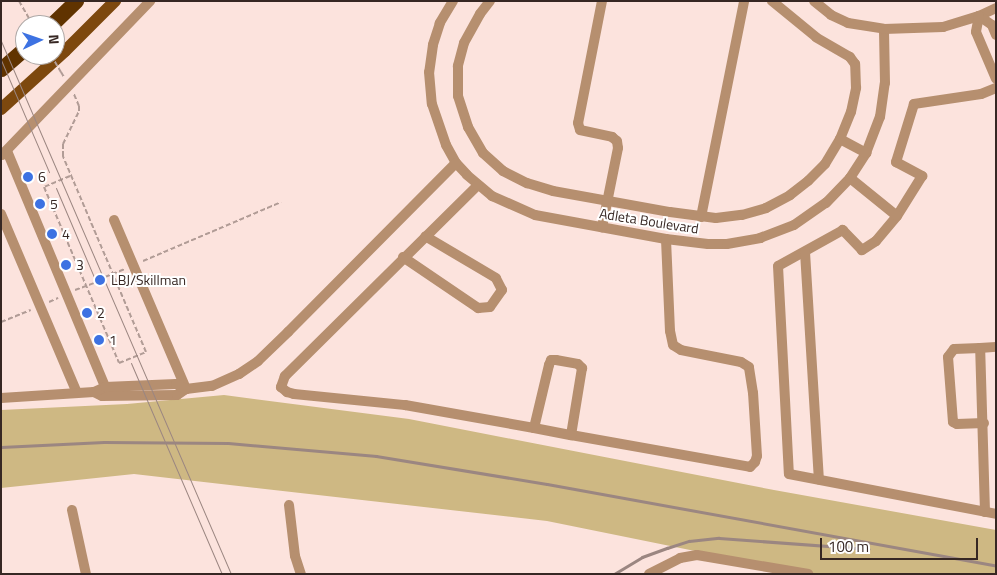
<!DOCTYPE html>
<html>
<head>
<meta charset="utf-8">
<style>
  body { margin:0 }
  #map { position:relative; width:997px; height:575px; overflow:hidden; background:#fce3dd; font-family:"Titillium Web",sans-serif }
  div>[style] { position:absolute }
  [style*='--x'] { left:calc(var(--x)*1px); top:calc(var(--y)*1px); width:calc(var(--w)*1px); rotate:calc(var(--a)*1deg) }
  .green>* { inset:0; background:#ceb883 }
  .path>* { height:2px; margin-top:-1px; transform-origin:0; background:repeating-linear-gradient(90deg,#b19c96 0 5px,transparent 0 7.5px) }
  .minor>* { height:10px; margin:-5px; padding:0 5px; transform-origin:5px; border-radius:5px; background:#b68f6f }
  .major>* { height:12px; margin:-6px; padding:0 6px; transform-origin:6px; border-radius:6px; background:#7d480e }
  .highway>* { height:15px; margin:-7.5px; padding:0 7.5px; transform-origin:7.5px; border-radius:7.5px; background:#603300 }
  .tram>* { height:1px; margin:-0.5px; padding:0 0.5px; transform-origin:0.5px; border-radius:0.5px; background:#9b8681 }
  .rail>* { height:3px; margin:-1.5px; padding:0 1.5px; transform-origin:1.5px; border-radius:1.5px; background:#9b8681 }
  .path-bridge>* { height:2px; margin-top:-1px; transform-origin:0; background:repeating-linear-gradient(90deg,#b19c96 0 5px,transparent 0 7.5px) }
  .dots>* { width:14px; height:14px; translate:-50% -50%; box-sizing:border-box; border:2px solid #fff; border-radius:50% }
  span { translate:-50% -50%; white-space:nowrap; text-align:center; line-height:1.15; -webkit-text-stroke:4px #fff; paint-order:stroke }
  .poi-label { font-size:14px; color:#362723 }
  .left { translate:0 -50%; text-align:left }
  .street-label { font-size:14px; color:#362723 }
  .frame { position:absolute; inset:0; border:2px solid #362723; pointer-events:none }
  .north { position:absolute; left:15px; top:15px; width:50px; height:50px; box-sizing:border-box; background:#fff; border:1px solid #afa9a7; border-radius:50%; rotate:87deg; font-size:14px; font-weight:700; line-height:20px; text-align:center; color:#362723 }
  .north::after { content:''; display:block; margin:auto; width:18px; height:22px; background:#3d72e2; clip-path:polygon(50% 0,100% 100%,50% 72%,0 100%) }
  .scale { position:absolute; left:820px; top:538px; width:158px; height:22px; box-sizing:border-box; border:2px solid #362723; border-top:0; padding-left:6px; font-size:15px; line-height:18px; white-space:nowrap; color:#362723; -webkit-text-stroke:4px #fff; paint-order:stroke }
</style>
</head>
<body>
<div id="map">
  <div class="green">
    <i style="clip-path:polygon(224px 395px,409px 419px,774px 490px,996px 530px,996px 574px,808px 574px,547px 521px,134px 474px,1px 488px,1px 410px,127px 404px)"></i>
  </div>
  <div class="path">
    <i style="--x:19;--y:1;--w:28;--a:60"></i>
    <i style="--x:61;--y:72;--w:6;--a:59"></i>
    <i style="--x:70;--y:176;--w:28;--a:157"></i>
    <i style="--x:44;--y:187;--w:191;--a:66.9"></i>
    <i style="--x:119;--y:363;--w:29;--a:-22"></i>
    <i style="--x:146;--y:352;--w:213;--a:-113"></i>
    <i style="--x:63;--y:156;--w:12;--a:-90"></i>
    <i style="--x:63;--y:144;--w:37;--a:-64"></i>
    <i style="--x:79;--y:111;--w:5;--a:-90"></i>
    <i style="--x:79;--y:106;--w:13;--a:-113"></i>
    <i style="--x:143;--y:261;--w:150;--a:-23.1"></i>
    <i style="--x:105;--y:277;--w:22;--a:-22"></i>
    <i style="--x:75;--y:290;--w:20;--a:-20"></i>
    <i style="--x:49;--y:302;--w:10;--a:-24"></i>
    <i style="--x:1;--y:322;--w:32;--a:-22"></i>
  </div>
  <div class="minor">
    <i style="--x:453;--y:1;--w:26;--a:121"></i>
    <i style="--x:440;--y:23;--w:23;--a:108"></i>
    <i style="--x:433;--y:45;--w:27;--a:98"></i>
    <i style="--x:429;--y:72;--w:32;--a:85"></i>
    <i style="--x:432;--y:104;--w:43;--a:71.1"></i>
    <i style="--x:446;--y:145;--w:21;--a:61"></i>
    <i style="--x:456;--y:163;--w:16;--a:47"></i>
    <i style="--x:467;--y:175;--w:33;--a:40"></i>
    <i style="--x:492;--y:196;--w:47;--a:23.8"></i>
    <i style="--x:535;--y:215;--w:133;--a:10.4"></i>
    <i style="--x:666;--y:239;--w:42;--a:6.8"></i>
    <i style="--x:708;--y:244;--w:19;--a:0"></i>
    <i style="--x:727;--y:244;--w:34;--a:-10"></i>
    <i style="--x:760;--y:238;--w:36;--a:-21"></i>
    <i style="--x:794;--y:225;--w:39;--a:-35"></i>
    <i style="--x:826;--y:203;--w:35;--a:-46"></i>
    <i style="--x:850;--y:178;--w:30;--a:-57"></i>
    <i style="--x:866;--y:153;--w:39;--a:-69"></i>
    <i style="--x:880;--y:117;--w:34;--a:-82"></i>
    <i style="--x:885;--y:83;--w:54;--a:-91.1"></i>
    <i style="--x:490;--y:1;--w:16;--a:128"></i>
    <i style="--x:480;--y:14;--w:33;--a:119"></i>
    <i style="--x:464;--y:43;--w:24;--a:105"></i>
    <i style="--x:458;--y:66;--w:30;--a:90"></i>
    <i style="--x:458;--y:96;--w:33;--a:72"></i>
    <i style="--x:468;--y:127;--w:30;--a:60"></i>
    <i style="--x:483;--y:153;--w:27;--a:42"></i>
    <i style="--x:503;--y:171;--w:27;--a:27"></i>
    <i style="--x:527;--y:183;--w:27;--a:17"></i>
    <i style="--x:553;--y:191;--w:119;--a:10.2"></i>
    <i style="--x:670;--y:212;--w:46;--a:7.4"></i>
    <i style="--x:716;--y:218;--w:26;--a:-7"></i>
    <i style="--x:742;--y:215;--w:25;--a:-16"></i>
    <i style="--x:766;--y:208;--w:27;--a:-28"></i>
    <i style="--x:790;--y:195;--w:23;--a:-38"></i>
    <i style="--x:808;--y:181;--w:24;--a:-45"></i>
    <i style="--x:825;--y:164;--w:29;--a:-59"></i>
    <i style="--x:840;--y:139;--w:29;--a:-68"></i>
    <i style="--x:851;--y:112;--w:25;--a:-78"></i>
    <i style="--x:856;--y:88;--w:24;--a:-92"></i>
    <i style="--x:855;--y:64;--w:9;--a:-126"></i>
    <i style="--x:850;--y:57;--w:39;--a:-150"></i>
    <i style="--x:816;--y:37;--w:57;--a:-140.7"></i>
    <i style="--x:602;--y:1;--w:124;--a:101.1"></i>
    <i style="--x:578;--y:123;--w:7;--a:74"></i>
    <i style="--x:580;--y:130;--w:33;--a:12"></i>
    <i style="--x:612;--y:137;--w:6;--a:39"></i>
    <i style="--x:617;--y:141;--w:7;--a:82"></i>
    <i style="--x:618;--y:148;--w:81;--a:101.4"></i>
    <i style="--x:814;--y:1;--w:22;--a:39"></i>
    <i style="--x:831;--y:15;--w:19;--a:25"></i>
    <i style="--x:848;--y:23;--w:36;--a:9"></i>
    <i style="--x:884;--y:29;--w:59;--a:-1.9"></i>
    <i style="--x:943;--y:27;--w:38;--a:-17"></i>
    <i style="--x:979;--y:16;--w:19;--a:-25"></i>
    <i style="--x:996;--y:35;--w:11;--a:-112"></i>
    <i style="--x:992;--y:25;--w:16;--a:-145"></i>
    <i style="--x:979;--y:16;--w:16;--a:101"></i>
    <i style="--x:976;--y:32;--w:51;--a:66.9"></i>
    <i style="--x:996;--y:88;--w:16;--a:158"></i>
    <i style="--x:981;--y:94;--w:68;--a:171.5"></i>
    <i style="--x:914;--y:104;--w:61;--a:107.2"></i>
    <i style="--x:896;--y:162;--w:30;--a:28"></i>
    <i style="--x:922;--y:176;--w:47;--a:122"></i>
    <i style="--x:897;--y:216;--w:33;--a:130"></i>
    <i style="--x:876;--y:241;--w:17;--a:147"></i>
    <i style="--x:862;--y:250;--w:28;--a:-134"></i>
    <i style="--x:843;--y:230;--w:74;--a:151"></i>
    <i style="--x:778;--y:266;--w:208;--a:87"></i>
    <i style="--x:789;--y:474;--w:211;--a:10.9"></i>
    <i style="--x:840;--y:139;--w:30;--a:28"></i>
    <i style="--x:7;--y:151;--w:256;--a:67.4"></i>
    <i style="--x:2;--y:155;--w:214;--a:-46.1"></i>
    <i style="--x:850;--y:178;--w:60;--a:39"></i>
    <i style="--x:478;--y:185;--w:272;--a:135.3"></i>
    <i style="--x:285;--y:376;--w:12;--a:110"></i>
    <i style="--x:281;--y:387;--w:8;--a:40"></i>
    <i style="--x:287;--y:392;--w:7;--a:16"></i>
    <i style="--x:294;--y:394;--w:112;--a:5.7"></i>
    <i style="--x:405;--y:405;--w:131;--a:10.1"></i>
    <i style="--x:534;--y:428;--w:65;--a:-76.6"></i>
    <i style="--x:549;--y:365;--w:5;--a:-68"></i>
    <i style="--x:551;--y:360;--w:5;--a:0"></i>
    <i style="--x:556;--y:360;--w:22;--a:10"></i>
    <i style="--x:578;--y:364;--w:6;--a:45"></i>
    <i style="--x:582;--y:368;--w:68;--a:99.3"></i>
    <i style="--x:571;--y:435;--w:182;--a:10.1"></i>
    <i style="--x:750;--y:467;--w:7;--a:-45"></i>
    <i style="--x:755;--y:462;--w:6;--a:-72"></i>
    <i style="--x:757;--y:456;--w:63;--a:-93.6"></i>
    <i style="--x:753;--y:393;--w:26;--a:-99"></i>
    <i style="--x:749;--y:367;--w:9;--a:-148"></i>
    <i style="--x:741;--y:362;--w:61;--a:-168.7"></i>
    <i style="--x:681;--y:350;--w:9;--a:-148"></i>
    <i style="--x:673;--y:345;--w:14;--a:-102"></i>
    <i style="--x:670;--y:331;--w:92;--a:-92.5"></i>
    <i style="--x:1;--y:214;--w:194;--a:67"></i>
    <i style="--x:701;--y:217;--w:220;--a:-78.7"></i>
    <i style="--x:114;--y:220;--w:184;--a:66.9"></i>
    <i style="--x:805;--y:252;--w:228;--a:86.5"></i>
    <i style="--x:403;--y:257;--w:91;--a:34.2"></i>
    <i style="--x:478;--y:308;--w:12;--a:-5"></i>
    <i style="--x:490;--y:307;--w:21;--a:-55"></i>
    <i style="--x:502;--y:290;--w:13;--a:-117"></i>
    <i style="--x:496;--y:278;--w:82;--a:-149.4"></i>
    <i style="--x:980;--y:348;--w:26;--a:178"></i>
    <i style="--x:954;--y:349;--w:10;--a:127"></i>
    <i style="--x:948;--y:357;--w:65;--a:85.6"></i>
    <i style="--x:953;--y:422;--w:4;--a:27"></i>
    <i style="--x:957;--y:424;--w:27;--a:-2"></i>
    <i style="--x:94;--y:392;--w:9;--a:27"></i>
    <i style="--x:102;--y:396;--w:75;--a:-0.8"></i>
    <i style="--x:177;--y:395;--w:11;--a:-34"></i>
    <i style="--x:186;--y:389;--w:26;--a:-7"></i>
    <i style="--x:212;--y:386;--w:30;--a:-24"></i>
    <i style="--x:239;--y:374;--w:23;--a:-34"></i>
    <i style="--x:258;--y:361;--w:42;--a:-44"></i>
    <i style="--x:288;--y:332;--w:238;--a:-45.2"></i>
    <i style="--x:1;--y:398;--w:93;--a:-3.7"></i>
    <i style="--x:94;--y:392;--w:12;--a:-24"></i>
    <i style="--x:105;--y:387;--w:71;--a:-2.4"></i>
    <i style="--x:176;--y:384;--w:11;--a:27"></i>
    <i style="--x:534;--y:428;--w:38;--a:11"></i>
    <i style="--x:289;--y:505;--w:51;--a:83.3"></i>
    <i style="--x:295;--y:556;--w:19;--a:72"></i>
    <i style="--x:72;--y:510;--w:66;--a:77.7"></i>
    <i style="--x:985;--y:512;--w:164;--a:-91.7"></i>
    <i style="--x:980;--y:348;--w:16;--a:-4"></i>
    <i style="--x:649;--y:574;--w:35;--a:-27"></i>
    <i style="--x:680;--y:558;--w:17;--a:-10"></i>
    <i style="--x:697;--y:555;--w:113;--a:9.7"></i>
  </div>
  <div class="major">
    <i style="--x:1;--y:109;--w:86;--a:-42.2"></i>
    <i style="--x:65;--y:51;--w:71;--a:-45"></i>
  </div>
  <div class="highway">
    <i style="--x:51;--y:25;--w:35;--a:-44"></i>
    <i style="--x:1;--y:69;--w:32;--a:-41"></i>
  </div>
  <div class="tram">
    <i style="--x:1;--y:41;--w:581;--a:66.66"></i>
    <i style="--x:1;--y:60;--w:122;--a:66.8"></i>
    <i style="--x:56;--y:188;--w:104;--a:66.9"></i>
    <i style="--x:131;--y:363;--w:230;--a:66.7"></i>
  </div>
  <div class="rail">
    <i style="--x:1;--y:447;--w:103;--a:-2.8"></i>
    <i style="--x:104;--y:442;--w:124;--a:0.5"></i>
    <i style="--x:228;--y:443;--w:149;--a:5"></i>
    <i style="--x:376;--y:456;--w:173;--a:9.3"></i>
    <i style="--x:547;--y:484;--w:456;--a:10.3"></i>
    <i style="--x:614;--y:574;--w:33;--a:-31"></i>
    <i style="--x:642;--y:557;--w:27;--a:-20"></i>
    <i style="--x:667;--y:548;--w:23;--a:-18"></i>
    <i style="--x:689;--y:541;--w:30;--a:-6"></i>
    <i style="--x:719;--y:538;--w:150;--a:4.2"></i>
  </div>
  <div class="path-bridge">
    <i style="--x:51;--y:55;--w:20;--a:60"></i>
  </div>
  <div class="dots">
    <i style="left:28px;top:177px;background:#3d72e2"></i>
    <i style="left:40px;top:204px;background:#3d72e2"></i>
    <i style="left:52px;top:234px;background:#3d72e2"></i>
    <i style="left:66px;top:265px;background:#3d72e2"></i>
    <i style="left:100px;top:280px;background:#3d72e2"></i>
    <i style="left:87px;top:313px;background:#3d72e2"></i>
    <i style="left:99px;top:340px;background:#3d72e2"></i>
  </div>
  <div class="poi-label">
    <span class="left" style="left:38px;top:177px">6</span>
    <span class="left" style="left:50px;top:204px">5</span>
    <span class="left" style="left:62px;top:234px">4</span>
    <span class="left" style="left:76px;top:265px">3</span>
    <span class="left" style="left:111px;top:280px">LBJ/Skillman</span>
    <span class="left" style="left:97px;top:313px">2</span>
    <span class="left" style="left:109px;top:340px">1</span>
  </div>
  <div class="street-label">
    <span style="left:649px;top:221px;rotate:9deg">Adleta Boulevard</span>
  </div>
  <div class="frame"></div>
  <div class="north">N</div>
  <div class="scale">100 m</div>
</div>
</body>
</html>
